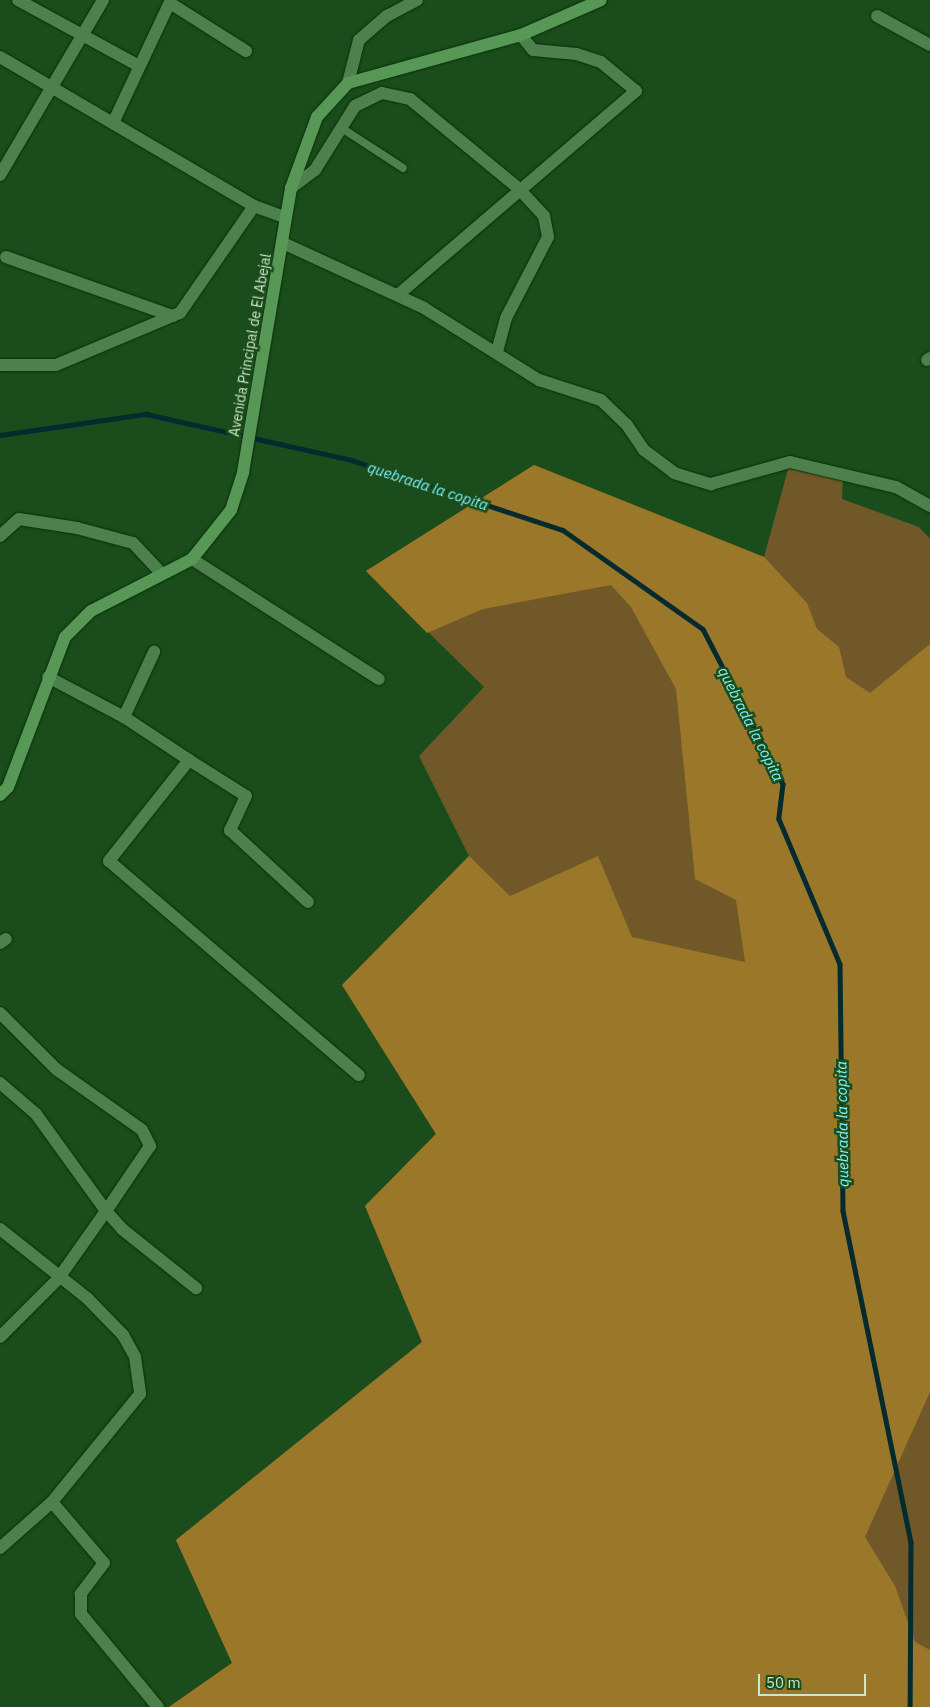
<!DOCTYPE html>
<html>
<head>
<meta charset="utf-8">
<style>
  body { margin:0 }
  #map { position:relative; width:930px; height:1707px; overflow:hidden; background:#1b4c1b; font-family:"IBM Plex Sans",sans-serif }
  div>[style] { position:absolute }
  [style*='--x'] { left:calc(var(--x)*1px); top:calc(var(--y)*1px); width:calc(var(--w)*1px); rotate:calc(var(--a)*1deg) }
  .green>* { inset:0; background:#705829 }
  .forest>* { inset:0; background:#9b772a }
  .stream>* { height:4.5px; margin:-2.25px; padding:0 2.25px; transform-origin:2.25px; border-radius:2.25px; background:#052b2e }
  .roads { filter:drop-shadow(0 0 1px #09300a) drop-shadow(0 0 1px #09300a) }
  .service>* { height:8px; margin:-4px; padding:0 4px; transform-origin:4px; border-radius:4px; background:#4d804c }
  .minor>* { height:12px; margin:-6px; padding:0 6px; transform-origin:6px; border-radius:6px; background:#4d804c }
  .secondary>* { height:12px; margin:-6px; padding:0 6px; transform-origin:6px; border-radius:6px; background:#579856 }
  span { translate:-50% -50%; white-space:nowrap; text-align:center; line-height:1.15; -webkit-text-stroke:5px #1b4c1b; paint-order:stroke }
  .street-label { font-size:14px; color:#cce7ca }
  .water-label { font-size:15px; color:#7ef2fd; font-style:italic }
  .scale { position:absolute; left:758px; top:1674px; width:108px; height:22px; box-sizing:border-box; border:2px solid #cce7ca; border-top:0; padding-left:6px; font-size:15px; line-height:18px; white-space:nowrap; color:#cce7ca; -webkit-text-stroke:4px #1b4c1b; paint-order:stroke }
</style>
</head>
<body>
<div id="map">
  <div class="green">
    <i style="clip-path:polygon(790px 462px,843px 472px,842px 499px,919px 527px,930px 539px,930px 1707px,169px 1707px,232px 1663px,176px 1540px,422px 1342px,365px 1206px,436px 1134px,342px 985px,469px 856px,419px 756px,484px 687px,366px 571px,534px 465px,764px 557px)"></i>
  </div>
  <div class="forest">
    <i style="clip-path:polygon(534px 465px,764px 557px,807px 603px,817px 629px,839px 647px,846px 677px,870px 693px,930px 644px,930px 1392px,865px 1537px,895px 1586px,915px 1642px,930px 1650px,930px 1707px,169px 1707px,232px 1663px,176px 1540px,422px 1342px,365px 1206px,436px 1134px,342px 985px,469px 856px,510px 896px,598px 856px,632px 937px,745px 962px,736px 900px,695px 879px,676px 689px,631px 607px,611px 585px,483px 609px,427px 633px,366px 571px)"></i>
  </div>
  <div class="stream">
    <i style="--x:0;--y:435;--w:148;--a:-8.2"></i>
    <i style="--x:146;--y:414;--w:210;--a:12.6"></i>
    <i style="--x:351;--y:460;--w:223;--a:18.3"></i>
    <i style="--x:563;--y:530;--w:171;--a:35.3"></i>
    <i style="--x:703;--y:629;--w:174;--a:62.7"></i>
    <i style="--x:783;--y:784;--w:35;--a:97"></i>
    <i style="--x:779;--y:819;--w:157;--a:67.2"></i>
    <i style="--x:840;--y:964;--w:247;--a:89.3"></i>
    <i style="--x:843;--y:1211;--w:338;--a:78.4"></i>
    <i style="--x:911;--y:1542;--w:165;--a:90.3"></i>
  </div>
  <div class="roads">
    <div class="service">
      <i style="--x:340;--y:127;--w:75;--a:33.1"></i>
    </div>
    <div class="minor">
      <i style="--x:18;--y:0;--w:138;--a:28.6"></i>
      <i style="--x:170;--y:3;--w:90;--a:32.3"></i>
      <i style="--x:877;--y:16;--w:60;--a:28.7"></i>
      <i style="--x:0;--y:57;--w:294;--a:30.4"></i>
      <i style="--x:254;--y:206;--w:33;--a:20"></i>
      <i style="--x:348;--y:83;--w:44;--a:-75.7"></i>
      <i style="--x:359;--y:40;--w:37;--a:-41"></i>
      <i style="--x:387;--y:16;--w:34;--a:-28"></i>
      <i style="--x:114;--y:121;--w:134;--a:-64.8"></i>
      <i style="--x:0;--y:175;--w:203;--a:-59.5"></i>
      <i style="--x:291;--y:188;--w:30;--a:-37"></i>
      <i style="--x:315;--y:170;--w:75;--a:-58"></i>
      <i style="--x:355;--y:106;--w:30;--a:-26"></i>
      <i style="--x:382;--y:93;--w:29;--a:12"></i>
      <i style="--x:410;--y:99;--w:141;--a:39.5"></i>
      <i style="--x:519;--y:189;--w:37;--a:47"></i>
      <i style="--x:544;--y:216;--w:21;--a:79"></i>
      <i style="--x:548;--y:237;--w:91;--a:117.4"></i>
      <i style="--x:506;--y:318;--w:34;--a:105"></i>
      <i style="--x:283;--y:243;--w:155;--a:24.7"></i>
      <i style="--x:424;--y:308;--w:136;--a:32.1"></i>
      <i style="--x:539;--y:380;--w:65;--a:17.9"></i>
      <i style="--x:601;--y:400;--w:36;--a:44"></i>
      <i style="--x:627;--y:425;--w:30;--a:56"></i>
      <i style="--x:644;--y:450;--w:38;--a:37"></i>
      <i style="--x:674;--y:473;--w:39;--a:17"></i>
      <i style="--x:711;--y:484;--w:82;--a:-15.6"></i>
      <i style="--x:790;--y:462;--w:109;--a:13.3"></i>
      <i style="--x:896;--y:487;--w:39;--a:29"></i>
      <i style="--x:6;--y:257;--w:177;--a:19.5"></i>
      <i style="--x:399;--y:294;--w:312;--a:-40.6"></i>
      <i style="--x:636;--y:91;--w:45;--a:-140.4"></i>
      <i style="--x:601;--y:62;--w:25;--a:-162"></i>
      <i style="--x:577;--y:54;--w:44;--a:-174.8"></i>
      <i style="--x:533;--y:50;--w:19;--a:-129"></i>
      <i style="--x:927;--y:360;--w:4;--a:-34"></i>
      <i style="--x:0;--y:365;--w:56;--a:0"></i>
      <i style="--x:56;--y:365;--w:134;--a:-22.8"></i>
      <i style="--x:180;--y:313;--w:130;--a:-55.3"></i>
      <i style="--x:0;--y:536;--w:25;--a:-42"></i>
      <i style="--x:19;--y:519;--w:59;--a:8.8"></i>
      <i style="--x:77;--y:528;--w:58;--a:15"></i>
      <i style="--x:133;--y:543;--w:42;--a:46.9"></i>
      <i style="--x:192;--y:559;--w:222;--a:32.7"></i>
      <i style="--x:48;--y:677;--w:86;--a:27.8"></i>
      <i style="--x:124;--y:717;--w:78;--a:33.5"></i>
      <i style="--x:189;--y:760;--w:129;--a:128.4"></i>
      <i style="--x:109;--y:861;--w:329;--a:40.6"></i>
      <i style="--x:124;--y:717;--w:72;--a:-65.2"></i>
      <i style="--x:189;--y:760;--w:67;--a:32.3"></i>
      <i style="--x:246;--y:796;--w:38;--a:115"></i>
      <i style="--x:230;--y:830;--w:106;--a:42.7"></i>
      <i style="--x:0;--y:943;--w:7;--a:-34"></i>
      <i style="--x:0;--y:1013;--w:79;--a:45"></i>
      <i style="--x:56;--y:1069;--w:105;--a:35.3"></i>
      <i style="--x:142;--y:1130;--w:18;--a:63"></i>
      <i style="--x:150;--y:1146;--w:78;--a:124.1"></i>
      <i style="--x:106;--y:1211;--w:24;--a:48"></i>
      <i style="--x:122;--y:1229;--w:95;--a:38.6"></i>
      <i style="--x:0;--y:1083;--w:48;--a:40.7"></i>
      <i style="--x:36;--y:1114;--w:120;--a:54.2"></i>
      <i style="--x:106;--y:1211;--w:83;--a:125.2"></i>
      <i style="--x:58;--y:1279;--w:82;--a:135"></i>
      <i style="--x:0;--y:1229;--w:111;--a:38.4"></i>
      <i style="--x:87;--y:1298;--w:52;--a:45.8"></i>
      <i style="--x:123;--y:1335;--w:25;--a:61"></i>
      <i style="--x:135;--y:1357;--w:37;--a:82"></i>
      <i style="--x:140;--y:1394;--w:139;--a:129.2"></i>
      <i style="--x:52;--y:1502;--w:80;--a:49.6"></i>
      <i style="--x:104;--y:1563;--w:39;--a:127"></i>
      <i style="--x:81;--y:1594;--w:20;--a:90"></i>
      <i style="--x:81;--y:1614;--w:121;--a:50.4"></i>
      <i style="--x:0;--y:1548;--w:69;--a:-41.5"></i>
    </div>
    <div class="secondary">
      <i style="--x:0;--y:795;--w:11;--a:-45"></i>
      <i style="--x:8;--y:787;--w:160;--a:-69.2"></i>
      <i style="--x:65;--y:637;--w:37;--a:-45"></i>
      <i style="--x:91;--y:611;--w:114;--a:-27.2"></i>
      <i style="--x:192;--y:559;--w:63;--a:-51.5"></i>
      <i style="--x:231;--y:510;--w:40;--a:-72"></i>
      <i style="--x:243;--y:472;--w:288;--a:-80.4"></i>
      <i style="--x:291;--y:188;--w:76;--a:-69.9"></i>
      <i style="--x:317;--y:117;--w:46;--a:-47.6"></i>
      <i style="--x:348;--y:83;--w:180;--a:-15.5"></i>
      <i style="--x:521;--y:35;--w:87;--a:-23.6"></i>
    </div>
  </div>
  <div class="street-label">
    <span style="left:250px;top:345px;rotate:-80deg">Avenida Principal de El Abejal</span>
  </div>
  <div class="water-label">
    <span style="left:428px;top:486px;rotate:18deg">quebrada la copita</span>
    <span style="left:751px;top:724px;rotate:63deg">quebrada la copita</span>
    <span style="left:842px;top:1124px;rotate:-91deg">quebrada la copita</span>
  </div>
  <div class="scale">50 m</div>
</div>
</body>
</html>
